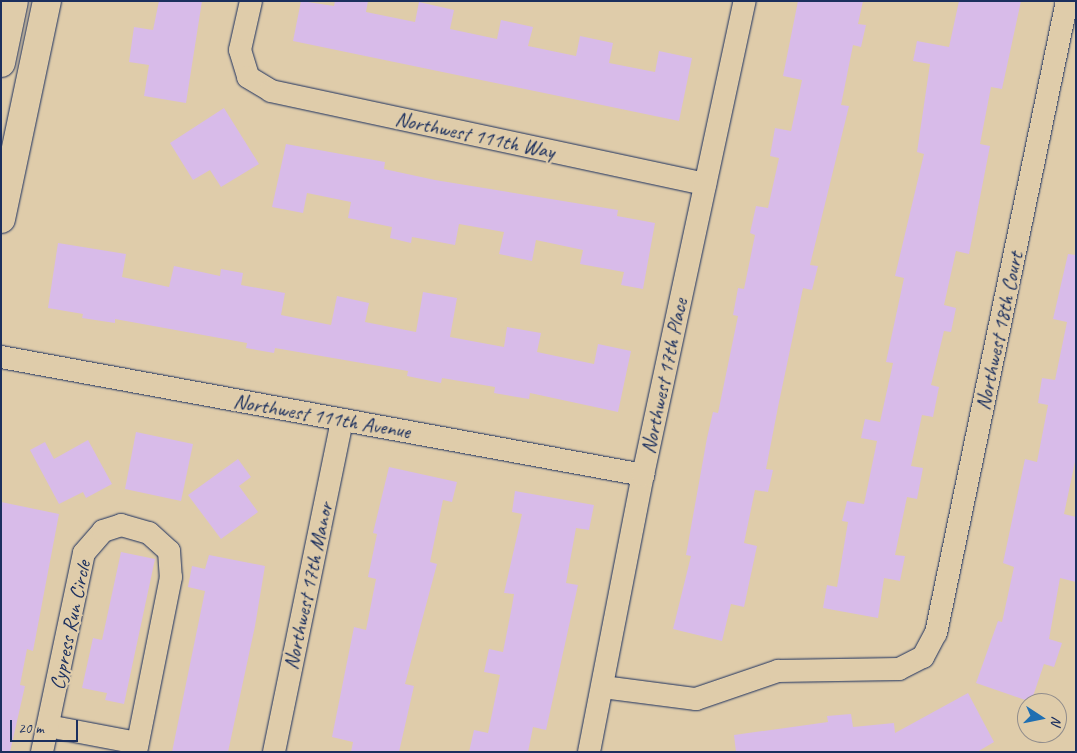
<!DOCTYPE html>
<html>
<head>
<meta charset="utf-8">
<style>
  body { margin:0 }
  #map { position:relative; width:1077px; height:753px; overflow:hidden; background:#dfccaa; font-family:Caveat,sans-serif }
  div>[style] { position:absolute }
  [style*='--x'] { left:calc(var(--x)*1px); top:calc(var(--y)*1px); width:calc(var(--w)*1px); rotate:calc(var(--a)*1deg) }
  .building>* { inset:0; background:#d8bbe9 }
  .roads { filter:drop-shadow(0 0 1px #1b2f5e) drop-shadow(0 0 1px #1b2f5e) }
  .street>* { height:22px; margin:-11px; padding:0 11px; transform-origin:11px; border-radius:11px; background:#dfccaa }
  .secondary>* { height:28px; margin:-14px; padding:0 14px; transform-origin:14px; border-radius:14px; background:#dfccaa }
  span { translate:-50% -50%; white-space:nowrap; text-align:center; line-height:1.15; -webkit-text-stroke:4.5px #dfccaa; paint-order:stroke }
  .street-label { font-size:21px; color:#1b2f5e }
  .frame { position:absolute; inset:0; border:2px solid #1b2f5e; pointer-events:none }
  .north { position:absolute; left:1017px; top:693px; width:50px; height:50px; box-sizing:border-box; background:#dfccaa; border:1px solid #918d8c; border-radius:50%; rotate:101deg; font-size:14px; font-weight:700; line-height:20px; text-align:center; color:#1b2f5e }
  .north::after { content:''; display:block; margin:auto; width:18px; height:22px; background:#1f6fb2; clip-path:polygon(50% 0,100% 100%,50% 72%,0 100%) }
  .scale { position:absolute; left:10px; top:720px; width:68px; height:22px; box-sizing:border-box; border:2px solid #1b2f5e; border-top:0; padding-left:6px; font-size:15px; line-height:18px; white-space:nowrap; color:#1b2f5e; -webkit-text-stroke:4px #dfccaa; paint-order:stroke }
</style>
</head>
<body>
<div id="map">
  <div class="building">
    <i style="clip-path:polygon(159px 1px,202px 1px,186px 103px,144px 96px,149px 65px,129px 62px,134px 27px,153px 30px)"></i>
    <i style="clip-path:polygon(301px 1px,334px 6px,335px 1px,368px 1px,366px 12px,415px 22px,419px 2px,454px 10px,450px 29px,497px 39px,501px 20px,533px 27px,528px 46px,576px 56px,580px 36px,613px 43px,609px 63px,655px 72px,659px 51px,692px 58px,679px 121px,293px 41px)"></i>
    <i style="clip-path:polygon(798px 1px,863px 1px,858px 24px,866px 25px,861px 47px,853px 45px,841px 105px,849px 106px,810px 265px,818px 266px,812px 290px,803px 288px,778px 407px,766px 469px,773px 470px,768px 492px,755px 490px,744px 543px,757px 546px,744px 607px,731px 604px,722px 641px,673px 629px,691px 556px,686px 555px,707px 438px,713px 412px,718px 413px,738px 316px,733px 315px,738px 288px,744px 289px,755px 235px,750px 233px,756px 206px,768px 208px,779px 158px,770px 156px,775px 128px,791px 131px,802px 80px,783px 76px)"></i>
    <i style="clip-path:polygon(959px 1px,1021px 1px,1002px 89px,991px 87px,980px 144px,990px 146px,969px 254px,956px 251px,944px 305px,956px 308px,951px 332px,944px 331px,931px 385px,939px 387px,933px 417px,922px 415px,911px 466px,923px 468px,917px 499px,907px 497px,895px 555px,905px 556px,900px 581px,884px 578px,878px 618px,823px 608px,827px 585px,837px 587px,848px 522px,842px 521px,847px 501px,864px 504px,877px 441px,861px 438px,865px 419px,880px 422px,893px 363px,886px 362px,904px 278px,895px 276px,924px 154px,917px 152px,930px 64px,913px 61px,917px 41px,949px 47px)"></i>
    <i style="clip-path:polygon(224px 108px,259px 164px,221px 187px,210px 170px,193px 180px,170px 143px)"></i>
    <i style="clip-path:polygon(286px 144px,385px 162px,384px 169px,435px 180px,618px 210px,617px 216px,655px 223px,643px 289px,621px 285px,624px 272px,580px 264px,583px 250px,536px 240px,532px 261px,499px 254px,504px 232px,459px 224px,455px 245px,412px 237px,411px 243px,390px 238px,392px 227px,348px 218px,351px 202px,307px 193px,303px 213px,272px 207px)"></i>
    <i style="clip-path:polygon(58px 243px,126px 254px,122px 277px,169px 287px,174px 266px,220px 276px,221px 269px,243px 273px,241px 285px,285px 293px,281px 315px,331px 325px,337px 296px,369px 303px,365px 322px,416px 332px,423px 292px,457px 298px,450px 337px,504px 347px,507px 327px,541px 333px,537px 352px,594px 364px,598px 344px,631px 351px,618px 412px,530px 393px,529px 399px,494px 393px,495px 387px,442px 378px,441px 383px,407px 376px,408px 371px,275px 348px,274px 353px,246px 348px,247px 343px,115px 319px,115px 323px,82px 318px,83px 314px,48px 308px)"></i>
    <i style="clip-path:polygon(1068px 254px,1076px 255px,1076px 457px,1064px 514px,1076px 517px,1076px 582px,1060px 578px,1049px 639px,1062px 643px,1054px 667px,1044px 664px,1031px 702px,976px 683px,998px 621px,1002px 622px,1014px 567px,1003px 563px,1025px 459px,1037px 462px,1048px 405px,1038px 403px,1042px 378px,1055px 380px,1067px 322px,1053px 319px)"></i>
    <i style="clip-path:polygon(136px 432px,193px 444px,181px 501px,125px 489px)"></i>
    <i style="clip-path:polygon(88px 440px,112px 484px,86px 498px,83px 492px,59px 504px,30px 450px,45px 442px,54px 459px)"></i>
    <i style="clip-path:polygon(238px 459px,251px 477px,239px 486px,258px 512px,221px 539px,188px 495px)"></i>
    <i style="clip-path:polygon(389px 467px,457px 482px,452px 502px,443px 500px,430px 562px,437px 564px,405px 684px,414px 686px,399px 752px,351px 752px,353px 742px,332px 737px,354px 627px,366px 630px,376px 579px,368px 577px,377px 534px,373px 533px)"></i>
    <i style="clip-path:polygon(515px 491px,594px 505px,589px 530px,576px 528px,566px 583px,578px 585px,546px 730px,533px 727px,528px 752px,469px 752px,474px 730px,488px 733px,500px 675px,484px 672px,489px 649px,503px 652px,512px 606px,514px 594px,504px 593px,522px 514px,512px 512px)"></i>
    <i style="clip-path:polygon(1px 502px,59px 514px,33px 651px,27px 649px,20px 685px,25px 686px,10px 752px,1px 752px)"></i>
    <i style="clip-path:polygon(121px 552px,155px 559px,124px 704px,105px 700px,107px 693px,82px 688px,93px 638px,102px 640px)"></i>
    <i style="clip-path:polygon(209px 555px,265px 566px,255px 626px,228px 752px,172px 752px,205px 591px,188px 587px,192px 566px,205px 569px)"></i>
    <i style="clip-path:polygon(968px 693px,994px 742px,977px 752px,736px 752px,734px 735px,828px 722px,827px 716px,851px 714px,853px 727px,894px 723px,895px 733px)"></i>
  </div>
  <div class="roads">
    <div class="street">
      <i style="--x:251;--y:1;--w:50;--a:102.7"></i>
      <i style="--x:240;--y:50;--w:28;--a:73"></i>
      <i style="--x:248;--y:77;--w:27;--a:31"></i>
      <i style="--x:271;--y:91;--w:444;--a:12.1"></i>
      <i style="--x:1;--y:357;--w:653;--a:10.41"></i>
      <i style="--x:603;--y:687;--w:94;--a:7.4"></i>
      <i style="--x:696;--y:699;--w:87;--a:-18.9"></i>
      <i style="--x:778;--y:671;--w:121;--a:-0.9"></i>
      <i style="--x:899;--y:669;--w:27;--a:-27"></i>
      <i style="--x:923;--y:657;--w:27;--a:-62"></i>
      <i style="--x:936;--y:633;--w:645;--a:-78.29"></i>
      <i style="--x:48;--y:726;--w:91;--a:10.8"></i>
      <i style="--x:42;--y:752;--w:203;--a:-78.1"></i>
      <i style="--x:84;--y:553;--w:29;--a:-49"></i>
      <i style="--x:103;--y:531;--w:19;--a:-18"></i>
      <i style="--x:121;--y:525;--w:29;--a:16"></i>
      <i style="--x:149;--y:533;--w:27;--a:42"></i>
      <i style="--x:169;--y:551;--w:26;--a:86"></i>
      <i style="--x:171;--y:577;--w:178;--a:101.3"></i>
      <i style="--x:274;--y:752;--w:339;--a:-78.4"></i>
      <i style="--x:589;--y:752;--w:282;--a:-79"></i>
      <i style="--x:643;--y:475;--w:485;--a:-77.9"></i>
    </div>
    <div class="secondary">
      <i style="--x:1;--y:63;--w:63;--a:-78.2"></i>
      <i style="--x:1;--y:219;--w:223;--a:-78.1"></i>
    </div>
  </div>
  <div class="street-label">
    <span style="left:475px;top:135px;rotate:12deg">Northwest 111th Way</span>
    <span style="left:999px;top:331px;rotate:-78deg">Northwest 18th Court</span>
    <span style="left:664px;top:376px;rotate:-78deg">Northwest 17th Place</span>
    <span style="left:322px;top:416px;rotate:10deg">Northwest 111th Avenue</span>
    <span style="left:308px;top:586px;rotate:-78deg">Northwest 17th Manor</span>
    <span style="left:70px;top:625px;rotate:-78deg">Cypress Run Circle</span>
  </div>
  <div class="frame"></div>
  <div class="north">N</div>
  <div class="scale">20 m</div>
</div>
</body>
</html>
